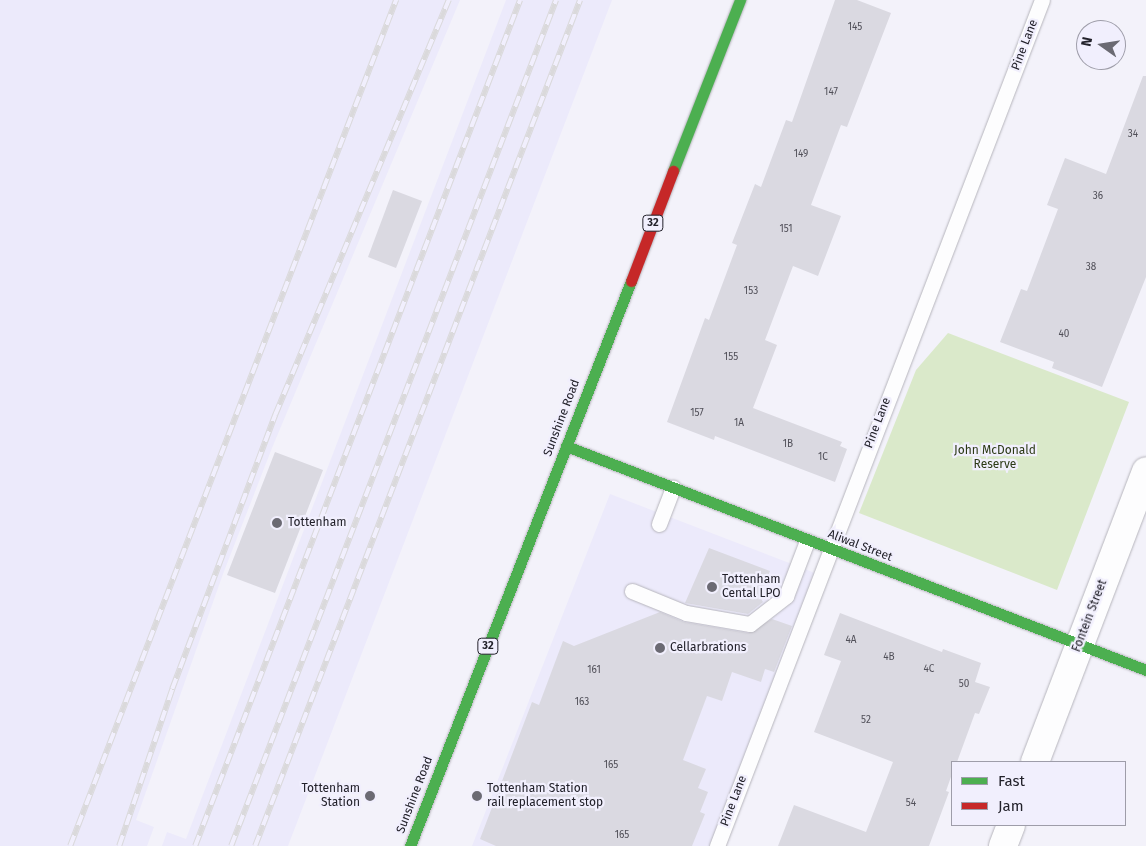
<!DOCTYPE html>
<html>
<head>
<meta charset="utf-8">
<style>
  body { margin:0 }
  #map { position:relative; width:1146px; height:846px; overflow:hidden; background:#f3f2fa; font-family:"Fira Sans",sans-serif }
  div>[style] { position:absolute }
  [style*='--x'] { left:calc(var(--x)*1px); top:calc(var(--y)*1px); width:calc(var(--w)*1px); rotate:calc(var(--a)*1deg) }
  .built>* { inset:0; background:#eceafb }
  .green>* { inset:0; background:#dae9ca }
  .building>* { inset:0; background:#dad9e1 }
  .roads { filter:drop-shadow(0 0 1px #b6b5bc) drop-shadow(0 0 1px #b6b5bc) }
  .lane>* { height:15px; margin:-7.5px; padding:0 7.5px; transform-origin:7.5px; border-radius:7.5px; background:#fdfdfe }
  .street>* { height:28px; margin:-14px; padding:0 14px; transform-origin:14px; border-radius:14px; background:#fdfdfe }
  .fast>* { height:11px; margin:-5.5px; padding:0 5.5px; transform-origin:5.5px; border-radius:5.5px; background:#4caf50 }
  .jam>* { height:11px; margin:-5.5px; padding:0 5.5px; transform-origin:5.5px; border-radius:5.5px; background:#c62828 }
  .rail>* { height:5.5px; margin-top:-2.75px; transform-origin:0; background:repeating-linear-gradient(90deg,#f1effd 0 11px,#dad9db 0 22px); box-sizing:border-box; border-block:1px solid #dad9db }
  .dots>* { width:14px; height:14px; translate:-50% -50%; box-sizing:border-box; border:2px solid #f1effd; border-radius:50% }
  span { translate:-50% -50%; white-space:nowrap; text-align:center; line-height:1.15; -webkit-text-stroke:4.5px #f1effd; paint-order:stroke }
  .number-label { font-size:10px; color:#515059 }
  .number-label span { -webkit-text-stroke-width:0 }
  .shield-label span { padding:1px 4px; background:#f1effd; border:1px solid; border-radius:4px; -webkit-text-stroke-width:0 }
  .shield-label { font-size:11px; color:#22212a; font-weight:700 }
  .street-label { font-size:12px; color:#22212a }
  .park-label { font-size:12px; color:#2c3a16 }
  .poi-label { font-size:12px; color:#22212a }
  .left { translate:0 -50%; text-align:left }
  .right { translate:-100% -50%; text-align:right }
  .legend { position:absolute; left:951px; top:761px; width:175px; height:65px; box-sizing:border-box; background:#f1effd; border:1px solid #9e9da9; margin:0; padding:6px 9px; list-style:none; font-size:15px; color:#22212a }
  .legend li { display:flex; align-items:center; gap:10px; height:25px }
  .legend b { width:25px; border:1px solid #9e9da9 }
  .north { position:absolute; left:1076px; top:20px; width:50px; height:50px; box-sizing:border-box; background:#f1effd; border:1px solid #9e9da9; border-radius:50%; rotate:283deg; font-size:14px; font-weight:700; line-height:20px; text-align:center; color:#22212a }
  .north::after { content:''; display:block; margin:auto; width:18px; height:22px; background:#6b6a73; clip-path:polygon(50% 0,100% 100%,50% 72%,0 100%) }
</style>
</head>
<body>
<div id="map">
  <div class="built">
    <i style="clip-path:polygon(0 0,460px 0,272px 448px,223px 574px,136px 820px,154px 827px,147px 846px,0 846px)"></i>
    <i style="clip-path:polygon(506px 0,612px 0,288px 846px,162px 846px,167px 832px,186px 839px)"></i>
    <i style="clip-path:polygon(610px 494px,815px 573px,712px 846px,472px 846px)"></i>
  </div>
  <div class="green">
    <i style="clip-path:polygon(948px 333px,1129px 402px,1057px 590px,859px 513px,916px 370px)"></i>
  </div>
  <div class="building">
    <i style="clip-path:polygon(835px 0,857px 0,891px 13px,847px 127px,841px 125px,811px 205px,841px 216px,818px 276px,793px 266px,765px 340px,777px 345px,753px 408px,842px 442px,840px 446px,847px 449px,835px 482px,715px 436px,714px 440px,667px 422px,705px 318px,709px 320px,737px 245px,732px 243px,755px 184px,761px 187px,786px 120px,792px 122px)"></i>
    <i style="clip-path:polygon(1143px 76px,1146px 76px,1146px 277px,1102px 387px,1052px 368px,1054px 362px,1000px 342px,1021px 289px,1027px 291px,1058px 209px,1047px 205px,1065px 158px,1106px 174px)"></i>
    <i style="clip-path:polygon(393px 190px,422px 201px,396px 268px,368px 257px)"></i>
    <i style="clip-path:polygon(275px 452px,323px 470px,275px 593px,227px 575px)"></i>
    <i style="clip-path:polygon(709px 548px,770px 571px,760px 597px,763px 602px,748px 614px,685px 603px)"></i>
    <i style="clip-path:polygon(660px 612px,684px 622px,748px 633px,772px 619px,792px 626px,774px 672px,765px 669px,761px 682px,732px 672px,722px 701px,707px 696px,683px 760px,706px 769px,698px 788px,708px 792px,700px 812px,705px 814px,692px 846px,496px 846px,480px 839px,532px 702px,539px 705px,563px 641px,574px 646px)"></i>
    <i style="clip-path:polygon(840px 613px,942px 652px,943px 649px,981px 663px,975px 682px,990px 687px,979px 714px,975px 713px,957px 762px,952px 762px,952px 774px,946px 791px,949px 792px,929px 846px,778px 846px,794px 805px,866px 832px,893px 762px,814px 732px,841px 661px,824px 655px)"></i>
  </div>
  <div class="roads">
    <div class="lane">
      <i style="--x:659;--y:524;--w:39;--a:-69"></i>
      <i style="--x:632;--y:591;--w:58;--a:22.2"></i>
      <i style="--x:686;--y:613;--w:65;--a:9.8"></i>
      <i style="--x:750;--y:624;--w:46;--a:-37.9"></i>
      <i style="--x:786;--y:596;--w:59;--a:-69.1"></i>
      <i style="--x:717;--y:846;--w:906;--a:-68.99"></i>
    </div>
    <div class="street">
      <i style="--x:1035;--y:762;--w:311;--a:-69.1"></i>
      <i style="--x:1003;--y:846;--w:22;--a:-69"></i>
    </div>
    <div class="fast">
      <i style="--x:673;--y:171;--w:184;--a:-68.6"></i>
      <i style="--x:566;--y:446;--w:622;--a:21.12"></i>
      <i style="--x:410;--y:846;--w:607;--a:-68.64"></i>
    </div>
    <div class="jam">
      <i style="--x:631;--y:281;--w:118;--a:-69.1"></i>
    </div>
  </div>
  <div class="rail">
    <i style="--x:70;--y:846;--w:907;--a:-68.93"></i>
    <i style="--x:119;--y:846;--w:166;--a:-71.3"></i>
    <i style="--x:172;--y:689;--w:293;--a:-69.4"></i>
    <i style="--x:275;--y:415;--w:450;--a:-67.3"></i>
    <i style="--x:195;--y:846;--w:906;--a:-68.99"></i>
    <i style="--x:231;--y:846;--w:906;--a:-68.99"></i>
    <i style="--x:255;--y:846;--w:906;--a:-68.99"></i>
  </div>
  <div class="dots">
    <i style="left:277px;top:523px;background:#6b6a73"></i>
    <i style="left:712px;top:587px;background:#6b6a73"></i>
    <i style="left:660px;top:648px;background:#6b6a73"></i>
    <i style="left:370px;top:796px;background:#6b6a73"></i>
    <i style="left:477px;top:796px;background:#6b6a73"></i>
  </div>
  <div class="number-label">
    <span style="left:855px;top:28px">145</span>
    <span style="left:831px;top:93px">147</span>
    <span style="left:1133px;top:135px">34</span>
    <span style="left:801px;top:155px">149</span>
    <span style="left:1098px;top:197px">36</span>
    <span style="left:786px;top:230px">151</span>
    <span style="left:1091px;top:268px">38</span>
    <span style="left:751px;top:292px">153</span>
    <span style="left:1064px;top:335px">40</span>
    <span style="left:731px;top:358px">155</span>
    <span style="left:697px;top:414px">157</span>
    <span style="left:739px;top:424px">1A</span>
    <span style="left:788px;top:445px">1B</span>
    <span style="left:823px;top:458px">1C</span>
    <span style="left:851px;top:641px">4A</span>
    <span style="left:889px;top:658px">4B</span>
    <span style="left:929px;top:670px">4C</span>
    <span style="left:594px;top:671px">161</span>
    <span style="left:964px;top:685px">50</span>
    <span style="left:582px;top:703px">163</span>
    <span style="left:866px;top:721px">52</span>
    <span style="left:611px;top:766px">165</span>
    <span style="left:911px;top:804px">54</span>
    <span style="left:622px;top:836px">165</span>
  </div>
  <div class="shield-label">
    <span style="left:653px;top:223px">32</span>
    <span style="left:488px;top:646px">32</span>
  </div>
  <div class="street-label">
    <span style="left:1025px;top:45px;rotate:-69deg">Pine Lane</span>
    <span style="left:562px;top:418px;rotate:-69deg">Sunshine Road</span>
    <span style="left:878px;top:423px;rotate:-69deg">Pine Lane</span>
    <span style="left:860px;top:546px;rotate:21deg">Aliwal Street</span>
    <span style="left:1090px;top:616px;rotate:-69deg">Fontein Street</span>
    <span style="left:415px;top:795px;rotate:-69deg">Sunshine Road</span>
    <span style="left:734px;top:801px;rotate:-69deg">Pine Lane</span>
  </div>
  <div class="park-label">
    <span style="left:995px;top:458px">John McDonald<br>Reserve</span>
  </div>
  <div class="poi-label">
    <span class="left" style="left:288px;top:523px">Tottenham</span>
    <span class="left" style="left:722px;top:587px">Tottenham<br>Cental LPO</span>
    <span class="left" style="left:670px;top:648px">Cellarbrations</span>
    <span class="right" style="left:360px;top:796px">Tottenham<br>Station</span>
    <span class="left" style="left:487px;top:796px">Tottenham Station<br>rail replacement stop</span>
  </div>
  <ul class="legend">
  <li><b style="height:6px;background:#4caf50"></b>Fast</li>
  <li><b style="height:6px;background:#c62828"></b>Jam</li>
  </ul>
  <div class="north">N</div>
</div>
</body>
</html>
